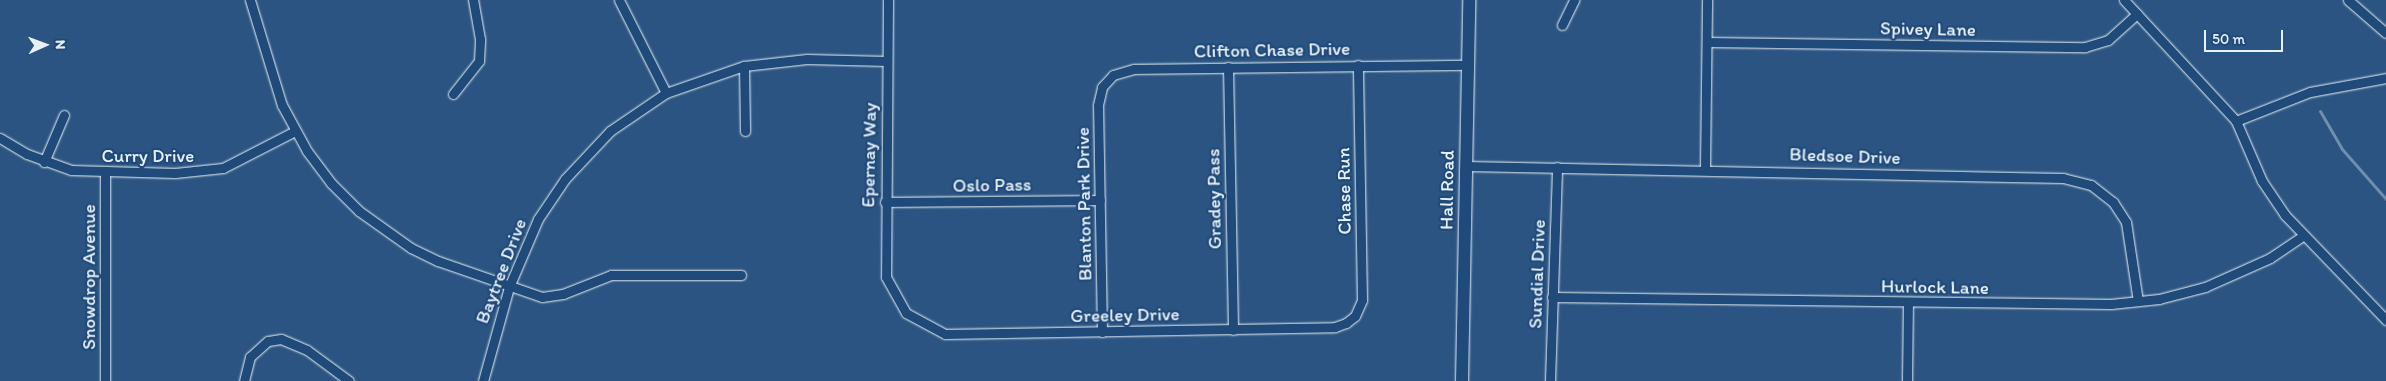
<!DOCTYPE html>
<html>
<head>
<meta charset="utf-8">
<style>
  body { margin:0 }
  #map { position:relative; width:2386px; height:381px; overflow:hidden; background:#2b5482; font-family:Itim,sans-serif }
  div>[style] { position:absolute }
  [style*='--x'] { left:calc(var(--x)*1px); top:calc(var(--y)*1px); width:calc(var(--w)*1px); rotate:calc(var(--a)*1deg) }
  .stream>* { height:3px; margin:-1.5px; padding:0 1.5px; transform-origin:1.5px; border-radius:1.5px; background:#708ead }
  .roads { filter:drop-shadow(0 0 1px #e8f1f8) drop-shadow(0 0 1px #e8f1f8) }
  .street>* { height:9px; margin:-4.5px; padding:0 4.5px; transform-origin:4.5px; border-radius:4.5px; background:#1f4a7a }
  .secondary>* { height:12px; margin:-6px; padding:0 6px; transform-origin:6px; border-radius:6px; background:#1f4a7a }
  span { translate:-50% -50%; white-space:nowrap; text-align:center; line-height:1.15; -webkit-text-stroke:4.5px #1f4a7a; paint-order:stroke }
  .street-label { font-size:19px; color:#e8f1f8 }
  .north { position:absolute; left:20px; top:20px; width:50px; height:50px; -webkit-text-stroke:4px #1f4a7a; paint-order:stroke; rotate:88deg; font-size:14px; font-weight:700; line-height:20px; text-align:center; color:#e8f1f8 }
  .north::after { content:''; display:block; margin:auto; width:18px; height:22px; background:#e8f1f8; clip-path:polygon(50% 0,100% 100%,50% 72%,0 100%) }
  .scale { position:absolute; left:2204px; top:30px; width:79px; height:22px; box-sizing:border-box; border:2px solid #e8f1f8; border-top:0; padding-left:6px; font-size:15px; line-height:18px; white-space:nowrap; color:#e8f1f8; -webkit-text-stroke:4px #1f4a7a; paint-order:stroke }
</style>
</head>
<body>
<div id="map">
  <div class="stream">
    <i style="--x:2320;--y:111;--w:44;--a:59.9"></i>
    <i style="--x:2342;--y:149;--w:67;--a:48.7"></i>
  </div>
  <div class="roads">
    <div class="street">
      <i style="--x:250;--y:0;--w:110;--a:73.1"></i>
      <i style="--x:282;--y:105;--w:52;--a:61.5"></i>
      <i style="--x:307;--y:151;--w:40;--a:53"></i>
      <i style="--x:331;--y:183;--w:40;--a:45"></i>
      <i style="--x:359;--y:211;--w:64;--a:35.4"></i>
      <i style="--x:411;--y:248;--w:30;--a:26"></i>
      <i style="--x:438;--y:261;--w:110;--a:19.1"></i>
      <i style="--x:542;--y:297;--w:21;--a:-8"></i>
      <i style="--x:563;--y:294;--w:52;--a:-21.6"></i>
      <i style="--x:611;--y:275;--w:130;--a:0"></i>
      <i style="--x:619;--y:0;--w:104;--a:63.2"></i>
      <i style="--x:888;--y:0;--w:277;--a:90.4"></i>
      <i style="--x:886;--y:277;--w:41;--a:60.9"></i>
      <i style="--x:906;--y:313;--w:44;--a:28.3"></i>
      <i style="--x:945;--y:334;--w:390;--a:-1"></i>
      <i style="--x:1335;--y:327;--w:12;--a:-20"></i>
      <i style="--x:1346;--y:323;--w:11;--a:-38"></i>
      <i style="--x:1355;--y:316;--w:17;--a:-66"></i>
      <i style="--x:1362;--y:300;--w:235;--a:-91"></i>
      <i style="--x:2124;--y:0;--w:165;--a:47.2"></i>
      <i style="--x:2236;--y:121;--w:65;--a:66.6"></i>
      <i style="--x:2262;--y:181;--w:41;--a:55.9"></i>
      <i style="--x:2285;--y:215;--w:146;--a:46.1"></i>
      <i style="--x:2348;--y:0;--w:50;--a:41"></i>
      <i style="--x:1562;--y:25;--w:28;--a:-64"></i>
      <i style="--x:1707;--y:42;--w:378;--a:0.8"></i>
      <i style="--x:2085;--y:47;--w:24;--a:-17"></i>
      <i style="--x:2108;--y:40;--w:39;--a:-42"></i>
      <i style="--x:744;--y:66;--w:65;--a:89.1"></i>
      <i style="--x:1228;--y:67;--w:263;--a:88.9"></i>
      <i style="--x:453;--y:94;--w:42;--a:-51.8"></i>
      <i style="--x:479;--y:61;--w:22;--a:-87"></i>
      <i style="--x:480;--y:39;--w:40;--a:-100"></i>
      <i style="--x:2236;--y:121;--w:79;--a:-21.4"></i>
      <i style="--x:2310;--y:92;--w:77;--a:-10.4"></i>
      <i style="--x:0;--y:138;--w:31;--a:31"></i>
      <i style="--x:27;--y:154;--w:47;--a:20"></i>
      <i style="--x:71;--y:170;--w:104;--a:1.7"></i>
      <i style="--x:175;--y:173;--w:48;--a:-5.9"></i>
      <i style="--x:223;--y:168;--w:81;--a:-27.2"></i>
      <i style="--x:44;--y:162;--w:51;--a:-66.9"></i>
      <i style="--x:1466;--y:166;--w:597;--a:1.15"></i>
      <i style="--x:2063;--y:178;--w:29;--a:14"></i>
      <i style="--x:2091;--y:185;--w:28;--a:38"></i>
      <i style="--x:2113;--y:202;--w:24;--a:57"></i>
      <i style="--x:2126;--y:222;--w:80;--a:81.4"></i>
      <i style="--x:1705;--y:168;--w:168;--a:-89.3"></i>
      <i style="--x:105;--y:173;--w:208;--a:90"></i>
      <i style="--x:885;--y:202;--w:215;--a:-0.5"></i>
      <i style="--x:1552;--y:297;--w:559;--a:0.72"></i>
      <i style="--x:2111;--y:304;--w:48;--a:-5.9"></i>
      <i style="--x:2159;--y:299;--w:48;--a:-14.6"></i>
      <i style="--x:2205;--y:287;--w:71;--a:-24"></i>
      <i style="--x:2270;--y:258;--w:40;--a:-34"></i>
      <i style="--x:1102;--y:332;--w:227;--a:-91"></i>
      <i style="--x:1098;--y:105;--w:18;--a:-77"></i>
      <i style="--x:1102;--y:87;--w:16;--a:-47"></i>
      <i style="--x:1113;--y:75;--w:22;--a:-16"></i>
      <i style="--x:1134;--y:69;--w:334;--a:-0.7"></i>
      <i style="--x:244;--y:381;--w:25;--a:-76"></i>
      <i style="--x:250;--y:357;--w:24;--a:-42"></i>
      <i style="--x:268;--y:341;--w:13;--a:-9"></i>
      <i style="--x:281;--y:339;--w:28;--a:23"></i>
      <i style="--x:307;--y:350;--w:52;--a:36.4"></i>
      <i style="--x:483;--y:381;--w:98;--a:-74.5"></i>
      <i style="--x:509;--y:287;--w:74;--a:-66.9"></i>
      <i style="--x:538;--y:219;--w:48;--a:-56"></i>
      <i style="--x:565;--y:179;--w:66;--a:-46.8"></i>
      <i style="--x:610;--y:131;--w:68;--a:-34.2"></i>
      <i style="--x:666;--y:93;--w:83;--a:-19.1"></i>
      <i style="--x:744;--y:66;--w:63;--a:-6.3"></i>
      <i style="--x:807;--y:59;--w:80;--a:1.4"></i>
      <i style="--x:1550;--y:381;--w:214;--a:-88.1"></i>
      <i style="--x:1907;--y:381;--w:78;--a:-89.3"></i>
    </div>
    <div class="secondary">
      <i style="--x:1462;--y:381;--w:381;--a:-88.9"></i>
    </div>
  </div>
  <div class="street-label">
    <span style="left:1928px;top:29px;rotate:1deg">Spivey Lane</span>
    <span style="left:1272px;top:50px;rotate:-1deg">Clifton Chase Drive</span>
    <span style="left:869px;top:155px;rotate:-89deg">Epernay Way</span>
    <span style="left:148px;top:156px">Curry Drive</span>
    <span style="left:1845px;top:156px;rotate:2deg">Bledsoe Drive</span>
    <span style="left:992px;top:185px;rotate:-1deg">Oslo Pass</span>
    <span style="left:1447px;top:190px;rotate:-89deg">Hall Road</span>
    <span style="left:1344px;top:191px;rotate:-91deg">Chase Run</span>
    <span style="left:1214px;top:199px;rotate:-91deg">Gradey Pass</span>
    <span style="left:1084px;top:204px;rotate:-91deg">Blanton Park Drive</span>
    <span style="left:501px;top:271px;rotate:-69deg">Baytree Drive</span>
    <span style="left:1537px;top:274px;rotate:-88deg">Sundial Drive</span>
    <span style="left:89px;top:277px;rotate:-90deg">Snowdrop Avenue</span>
    <span style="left:1935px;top:287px;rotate:1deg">Hurlock Lane</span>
    <span style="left:1125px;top:315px;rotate:-1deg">Greeley Drive</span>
  </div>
  <div class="north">N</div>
  <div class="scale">50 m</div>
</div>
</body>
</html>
